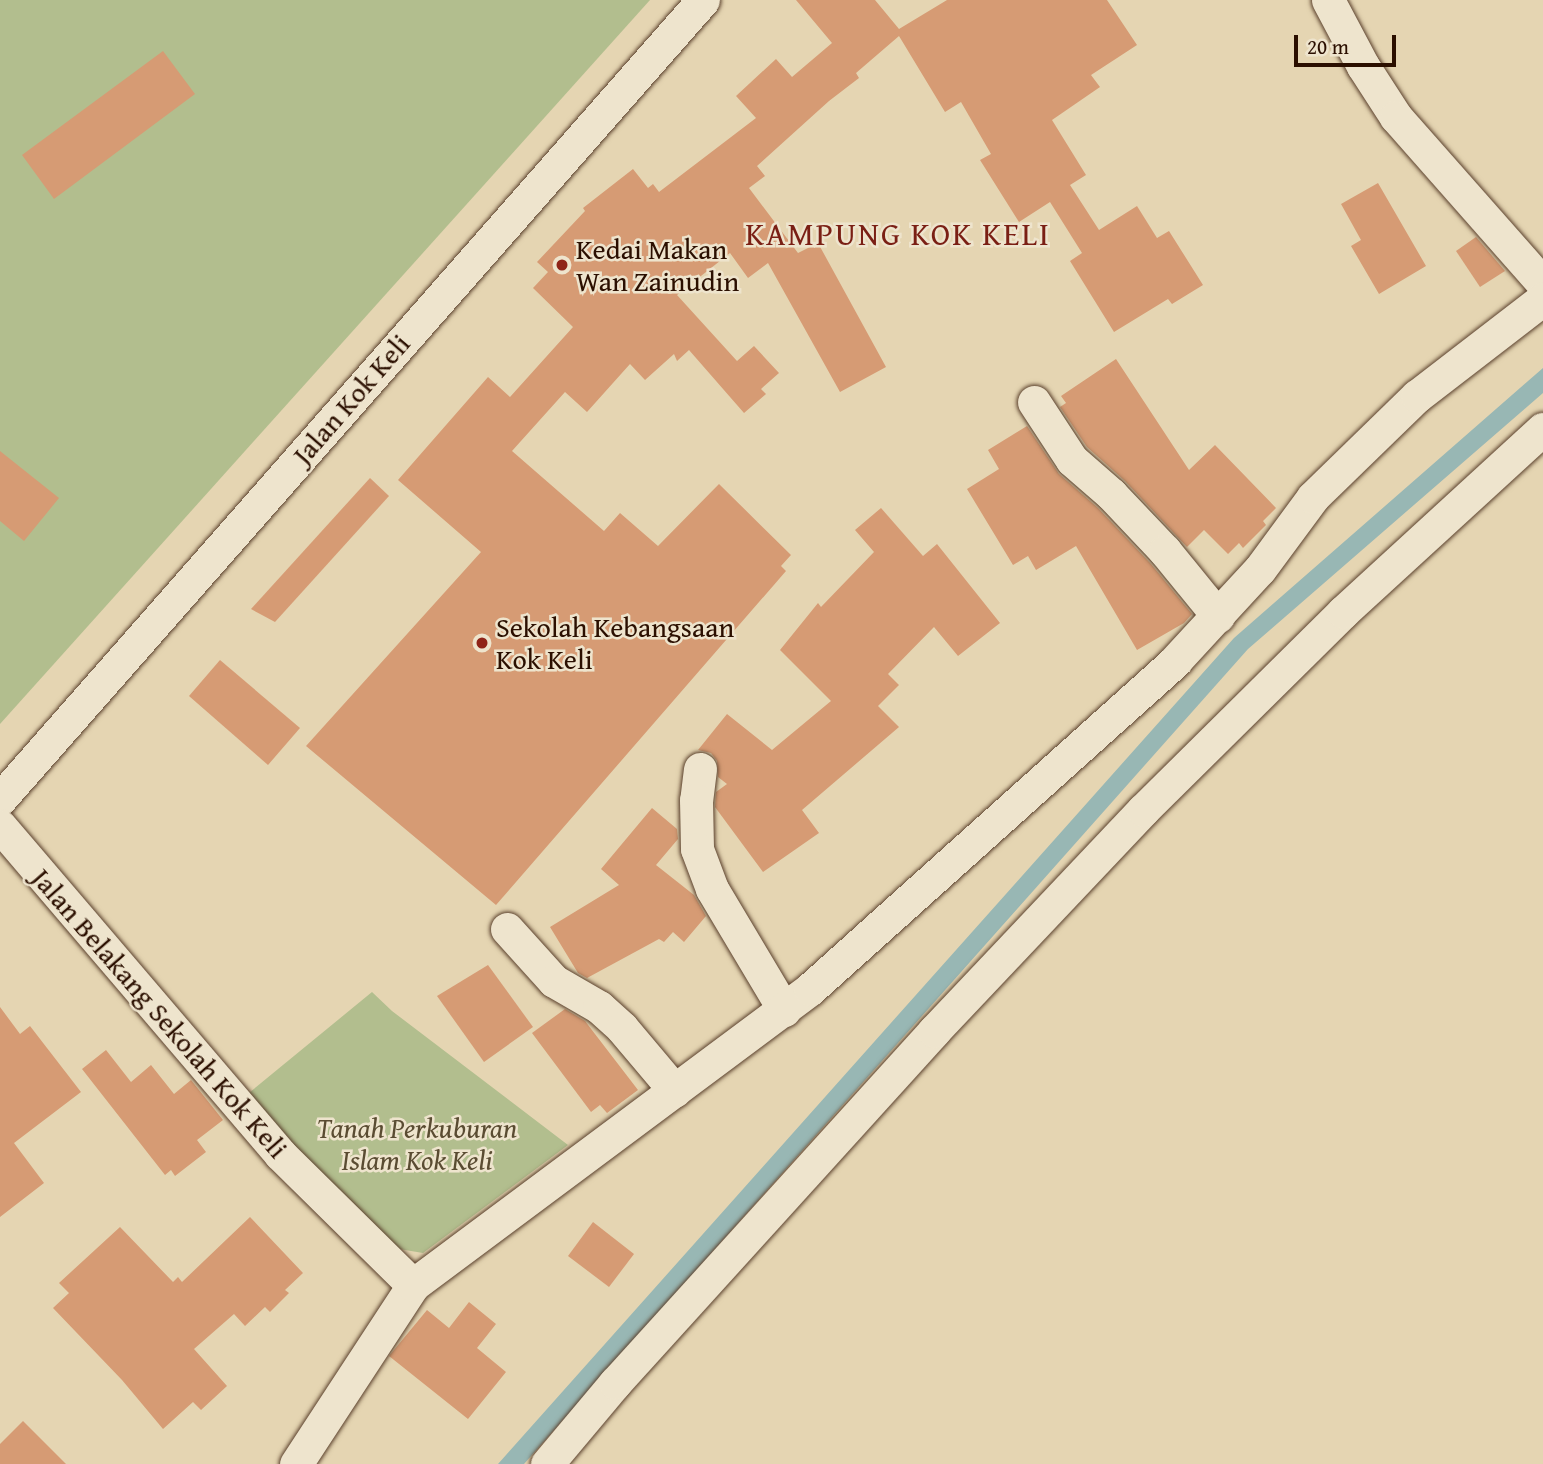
<!DOCTYPE html>
<html>
<head>
<meta charset="utf-8">
<style>
  body { margin:0 }
  #map { position:relative; width:1543px; height:1464px; overflow:hidden; background:#e5d5b2; font-family:"Gentium Book Plus",serif }
  div>[style] { position:absolute }
  [style*='--x'] { left:calc(var(--x)*1px); top:calc(var(--y)*1px); width:calc(var(--w)*1px); rotate:calc(var(--a)*1deg) }
  .green>* { inset:0; background:#b2be8e }
  .water>* { inset:0; background:#98b7b4 }
  .building>* { inset:0; background:#d69b74 }
  .roads { filter:drop-shadow(0 0 2px #5a402c) drop-shadow(0 0 2px #5a402c) }
  .minor>* { height:33px; margin:-16.5px; padding:0 16.5px; transform-origin:16.5px; border-radius:16.5px; background:#eee4cd }
  .dots>* { width:19px; height:19px; translate:-50% -50%; box-sizing:border-box; border:4px solid #eee4cd; border-radius:50% }
  span { translate:-50% -50%; white-space:nowrap; text-align:center; line-height:1.15; -webkit-text-stroke:5px #eee4cd; paint-order:stroke }
  .poi-label { font-size:28px; color:#2b0f00 }
  .left { translate:0 -50%; text-align:left }
  .street-label { font-size:28px; color:#2b0f00 }
  .park-label { font-size:28px; color:#5a4c32; font-style:italic }
  .quarter-label { font-size:32px; color:#7a1f14; letter-spacing:2px }
  .scale { position:absolute; left:1294px; top:35px; width:102px; height:32px; box-sizing:border-box; border:4px solid #2b0f00; border-top:0; padding-left:9px; font-size:21px; line-height:24px; white-space:nowrap; color:#2b0f00; -webkit-text-stroke:5px #eee4cd; paint-order:stroke }
</style>
</head>
<body>
<div id="map">
  <div class="green">
    <i style="clip-path:polygon(0 0,650px 0,0 724px)"></i>
    <i style="clip-path:polygon(372px 992px,392px 1011px,568px 1145px,423px 1253px,393px 1248px,244px 1097px)"></i>
  </div>
  <div class="water">
    <i style="clip-path:polygon(1543px 368px,1543px 393px,1248px 649px,524px 1464px,498px 1464px,1234px 638px)"></i>
  </div>
  <div class="building">
    <i style="clip-path:polygon(796px 0,875px 0,899px 29px,947px 0,1107px 0,1137px 45px,1091px 75px,1100px 87px,1052px 120px,1086px 175px,1070px 185px,1099px 230px,1137px 206px,1157px 238px,1169px 231px,1203px 285px,1172px 304px,1168px 299px,1114px 332px,1070px 261px,1082px 253px,1050px 202px,1019px 222px,980px 160px,991px 154px,961px 102px,945px 112px,899px 36px,856px 73px,859px 78px,829px 101px,757px 166px,765px 176px,749px 188px,798px 253px,818px 243px,886px 367px,840px 392px,768px 263px,748px 278px,730px 253px,677px 295px,737px 361px,754px 346px,779px 373px,761px 389px,766px 394px,744px 413px,689px 350px,677px 361px,674px 354px,645px 380px,630px 364px,587px 412px,565px 392px,512px 451px,604px 531px,620px 513px,658px 546px,719px 484px,791px 555px,781px 566px,786px 571px,496px 905px,306px 746px,481px 552px,398px 480px,488px 377px,510px 397px,573px 327px,533px 288px,548px 272px,537px 262px,585px 211px,583px 208px,633px 169px,648px 188px,653px 184px,659px 192px,756px 118px,736px 96px,776px 59px,792px 77px,832px 43px)"></i>
    <i style="clip-path:polygon(163px 51px,195px 94px,54px 199px,22px 155px)"></i>
    <i style="clip-path:polygon(1378px 183px,1426px 266px,1379px 294px,1351px 246px,1361px 240px,1341px 204px)"></i>
    <i style="clip-path:polygon(1476px 237px,1505px 271px,1480px 287px,1456px 251px)"></i>
    <i style="clip-path:polygon(1116px 359px,1189px 470px,1215px 445px,1276px 508px,1263px 521px,1266px 525px,1243px 548px,1239px 543px,1228px 554px,1204px 530px,1187px 547px,1125px 481px,1087px 447px,1060px 407px,1066px 403px,1061px 396px)"></i>
    <i style="clip-path:polygon(1027px 426px,1059px 474px,1098px 508px,1151px 564px,1192px 614px,1184px 623px,1137px 650px,1076px 546px,1036px 570px,1028px 556px,1013px 565px,967px 489px,999px 469px,988px 450px)"></i>
    <i style="clip-path:polygon(0 451px,59px 498px,24px 541px,0 521px)"></i>
    <i style="clip-path:polygon(370px 478px,389px 496px,275px 622px,251px 609px)"></i>
    <i style="clip-path:polygon(881px 508px,923px 556px,937px 544px,1000px 623px,958px 656px,934px 627px,888px 674px,899px 685px,878px 706px,899px 727px,802px 810px,819px 833px,763px 872px,715px 807px,716px 792px,727px 784px,718px 777px,717px 761px,711px 753px,698px 750px,727px 714px,772px 750px,831px 701px,780px 650px,818px 603px,821px 607px,874px 552px,855px 530px)"></i>
    <i style="clip-path:polygon(220px 660px,300px 728px,268px 765px,189px 696px)"></i>
    <i style="clip-path:polygon(652px 808px,677px 829px,678px 839px,656px 865px,694px 895px,706px 916px,684px 942px,673px 932px,664px 942px,659px 939px,587px 978px,578px 973px,550px 927px,619px 885px,601px 869px)"></i>
    <i style="clip-path:polygon(488px 965px,533px 1027px,484px 1062px,437px 996px)"></i>
    <i style="clip-path:polygon(0 1007px,20px 1034px,30px 1026px,81px 1092px,14px 1143px,44px 1183px,0 1217px)"></i>
    <i style="clip-path:polygon(565px 1009px,585px 1021px,638px 1090px,607px 1113px,600px 1105px,591px 1112px,532px 1033px)"></i>
    <i style="clip-path:polygon(106px 1050px,131px 1082px,151px 1065px,174px 1094px,191px 1080px,223px 1120px,197px 1140px,206px 1152px,175px 1176px,171px 1170px,165px 1175px,82px 1069px)"></i>
    <i style="clip-path:polygon(250px 1217px,303px 1273px,285px 1290px,289px 1293px,270px 1312px,265px 1307px,245px 1326px,234px 1314px,194px 1349px,227px 1386px,201px 1410px,193px 1402px,163px 1429px,122px 1380px,53px 1308px,69px 1293px,59px 1283px,120px 1227px,173px 1282px,178px 1277px,182px 1282px)"></i>
    <i style="clip-path:polygon(593px 1222px,634px 1254px,609px 1287px,568px 1256px)"></i>
    <i style="clip-path:polygon(469px 1302px,496px 1324px,477px 1348px,506px 1372px,468px 1419px,389px 1356px,427px 1310px,449px 1328px)"></i>
    <i style="clip-path:polygon(23px 1421px,66px 1464px,0 1464px,0 1444px)"></i>
  </div>
  <div class="roads">
    <div class="minor">
      <i style="--x:1328;--y:0;--w:75;--a:62.1"></i>
      <i style="--x:1363;--y:66;--w:61;--a:57.1"></i>
      <i style="--x:1396;--y:117;--w:222;--a:48.6"></i>
      <i style="--x:1034;--y:402;--w:69;--a:56.8"></i>
      <i style="--x:1072;--y:460;--w:52;--a:41.1"></i>
      <i style="--x:1111;--y:494;--w:79;--a:46.5"></i>
      <i style="--x:1165;--y:551;--w:84;--a:50.8"></i>
      <i style="--x:700;--y:769;--w:31;--a:97"></i>
      <i style="--x:696;--y:800;--w:49;--a:88.8"></i>
      <i style="--x:697;--y:849;--w:43;--a:69.4"></i>
      <i style="--x:712;--y:889;--w:141;--a:59.2"></i>
      <i style="--x:0;--y:799;--w:1064;--a:-48.66"></i>
      <i style="--x:0;--y:826;--w:431;--a:49.5"></i>
      <i style="--x:280;--y:1154;--w:187;--a:44.6"></i>
      <i style="--x:507;--y:929;--w:70;--a:47.9"></i>
      <i style="--x:554;--y:981;--w:52;--a:30"></i>
      <i style="--x:599;--y:1007;--w:31;--a:42"></i>
      <i style="--x:622;--y:1028;--w:82;--a:49.9"></i>
      <i style="--x:296;--y:1464;--w:214;--a:-56.8"></i>
      <i style="--x:413;--y:1285;--w:495;--a:-36.7"></i>
      <i style="--x:810;--y:989;--w:491;--a:-41.9"></i>
      <i style="--x:1175;--y:661;--w:125;--a:-47.3"></i>
      <i style="--x:1260;--y:569;--w:89;--a:-53.6"></i>
      <i style="--x:1313;--y:497;--w:145;--a:-44.2"></i>
      <i style="--x:1417;--y:396;--w:159;--a:-37.6"></i>
      <i style="--x:547;--y:1464;--w:106;--a:-50"></i>
      <i style="--x:615;--y:1383;--w:475;--a:-47.8"></i>
      <i style="--x:934;--y:1031;--w:304;--a:-46.6"></i>
      <i style="--x:1143;--y:810;--w:281;--a:-44.7"></i>
      <i style="--x:1343;--y:612;--w:271;--a:-42.5"></i>
    </div>
  </div>
  <div class="dots">
    <i style="left:562px;top:265px;background:#8f2418"></i>
    <i style="left:482px;top:643px;background:#8f2418"></i>
  </div>
  <div class="poi-label">
    <span class="left" style="left:576px;top:265px">Kedai Makan<br>Wan Zainudin</span>
    <span class="left" style="left:496px;top:643px">Sekolah Kebangsaan<br>Kok Keli</span>
  </div>
  <div class="street-label">
    <span style="left:351px;top:399px;rotate:-49deg">Jalan Kok Keli</span>
    <span style="left:160px;top:1013px;rotate:49deg">Jalan Belakang Sekolah Kok Keli</span>
  </div>
  <div class="park-label">
    <span style="left:417px;top:1144px">Tanah Perkuburan<br>Islam Kok Keli</span>
  </div>
  <div class="quarter-label">
    <span style="left:898px;top:234px">KAMPUNG KOK KELI</span>
  </div>
  <div class="scale">20 m</div>
</div>
</body>
</html>
